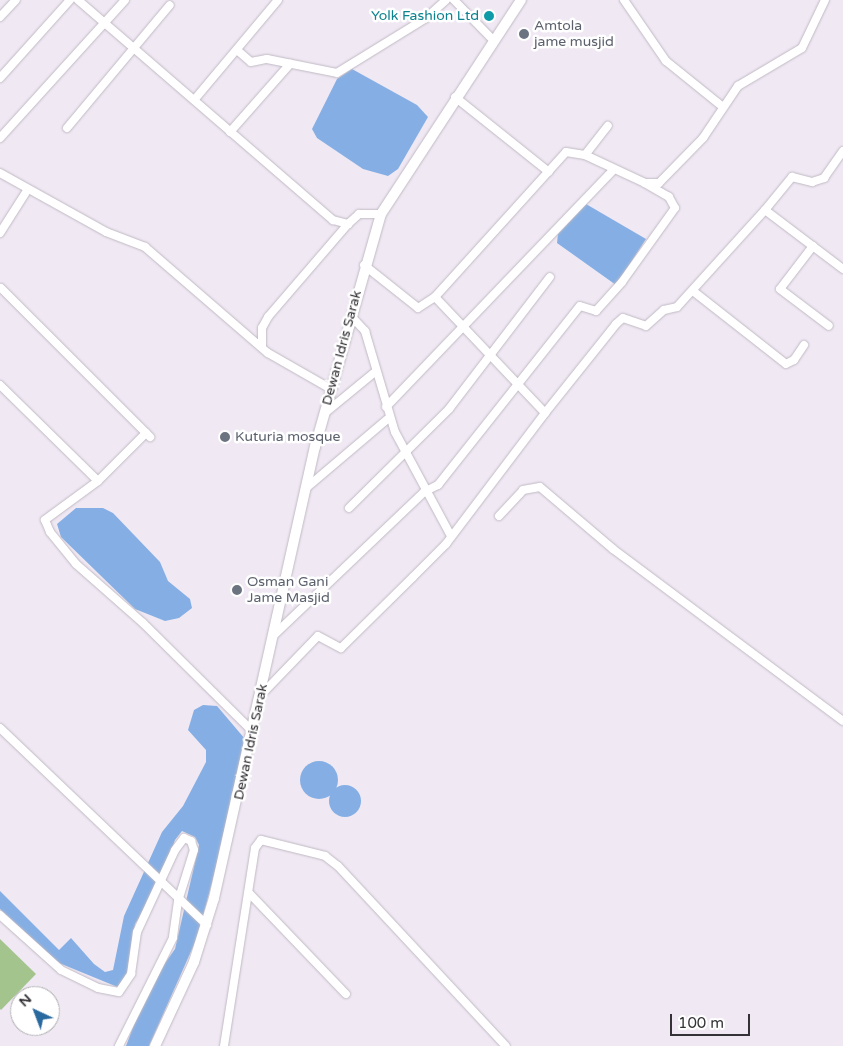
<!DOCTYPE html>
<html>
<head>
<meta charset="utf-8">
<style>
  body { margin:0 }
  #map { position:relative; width:843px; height:1046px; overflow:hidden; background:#f0e9f4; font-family:"Varela Round",sans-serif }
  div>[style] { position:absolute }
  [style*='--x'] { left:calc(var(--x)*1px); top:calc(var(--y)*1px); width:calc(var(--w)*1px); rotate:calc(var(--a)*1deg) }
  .green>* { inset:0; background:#a4c48e }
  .water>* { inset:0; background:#85afe4 }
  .round { border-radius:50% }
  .roads { filter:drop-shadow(0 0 1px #c0b9c3) drop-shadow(0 0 1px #c0b9c3) }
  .minor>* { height:8px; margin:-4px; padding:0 4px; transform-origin:4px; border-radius:4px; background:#fff }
  .major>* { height:10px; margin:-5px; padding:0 5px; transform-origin:5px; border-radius:5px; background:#fff }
  .dots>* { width:14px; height:14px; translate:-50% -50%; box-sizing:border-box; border:2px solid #fff; border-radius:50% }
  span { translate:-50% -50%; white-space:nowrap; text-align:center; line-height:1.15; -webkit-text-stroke:5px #fff; paint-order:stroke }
  .culture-label { font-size:14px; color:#0d838f }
  .right { translate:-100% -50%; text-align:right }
  .worship-label { font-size:14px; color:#5b616d }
  .left { translate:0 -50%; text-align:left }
  .street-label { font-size:14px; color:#343236 }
  .north { position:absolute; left:10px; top:986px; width:50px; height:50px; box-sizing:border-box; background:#fff; border:1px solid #aeadaf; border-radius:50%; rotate:317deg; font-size:14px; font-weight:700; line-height:20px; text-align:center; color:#343236 }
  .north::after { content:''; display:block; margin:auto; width:18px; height:22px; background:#29699f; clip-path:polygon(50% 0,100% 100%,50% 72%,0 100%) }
  .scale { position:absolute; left:670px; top:1014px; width:80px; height:22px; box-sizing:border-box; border:2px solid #343236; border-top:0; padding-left:6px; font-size:15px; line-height:18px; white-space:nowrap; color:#343236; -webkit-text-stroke:4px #fff; paint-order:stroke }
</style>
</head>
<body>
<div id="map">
  <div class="green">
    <i style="clip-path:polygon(0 939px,36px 974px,1px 1010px,0 1009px)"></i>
  </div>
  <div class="water">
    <i style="clip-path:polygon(352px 69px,417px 105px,428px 117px,398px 169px,388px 176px,363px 169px,317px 138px,312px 129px,337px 79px)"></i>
    <i style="clip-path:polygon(586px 204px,646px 239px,616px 285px,557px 243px,558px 234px)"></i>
    <i style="clip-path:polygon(76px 508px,103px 508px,113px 513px,160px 562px,168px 581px,190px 599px,192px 608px,179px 618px,165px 621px,135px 609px,61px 537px,57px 524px)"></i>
    <i style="clip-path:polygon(203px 705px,217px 706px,245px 739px,227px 827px,197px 938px,149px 1046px,126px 1046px,148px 987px,175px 949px,199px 845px,195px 837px,182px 831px,175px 840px,159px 886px,135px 924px,129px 970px,120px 988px,59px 963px,0 909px,0 891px,59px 950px,71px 938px,94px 964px,105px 972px,113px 970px,124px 916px,162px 832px,183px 806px,206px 762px,206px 750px,188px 730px,194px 710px)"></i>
    <i class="round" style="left:300px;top:761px;width:38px;height:38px"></i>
    <i class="round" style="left:329px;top:785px;width:32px;height:32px"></i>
  </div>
  <div class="roads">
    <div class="minor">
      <i style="--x:78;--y:0;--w:337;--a:40.8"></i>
      <i style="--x:333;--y:220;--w:16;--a:15"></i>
      <i style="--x:454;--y:0;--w:56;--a:45.7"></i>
      <i style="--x:624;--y:0;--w:74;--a:55.5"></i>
      <i style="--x:666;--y:61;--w:73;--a:38.9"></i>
      <i style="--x:0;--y:17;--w:23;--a:-47"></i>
      <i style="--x:237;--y:50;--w:18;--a:41"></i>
      <i style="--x:251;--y:62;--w:16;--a:-11"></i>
      <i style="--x:267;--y:59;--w:71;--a:11.3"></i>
      <i style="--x:337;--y:73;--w:105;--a:-31.7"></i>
      <i style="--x:426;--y:18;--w:27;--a:-42"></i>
      <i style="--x:0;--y:78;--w:105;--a:-48.1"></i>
      <i style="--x:455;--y:97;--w:120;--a:38.6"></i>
      <i style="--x:195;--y:99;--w:129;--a:-50"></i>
      <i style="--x:67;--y:128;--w:160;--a:-50.1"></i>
      <i style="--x:230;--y:132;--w:91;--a:-48.6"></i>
      <i style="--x:0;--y:138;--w:186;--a:-47.8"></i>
      <i style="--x:585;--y:155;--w:37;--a:-52"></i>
      <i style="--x:0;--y:173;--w:121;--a:29.1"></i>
      <i style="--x:106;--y:232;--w:42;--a:21"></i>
      <i style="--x:145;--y:247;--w:162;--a:40.8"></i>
      <i style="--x:268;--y:353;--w:73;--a:29.7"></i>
      <i style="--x:765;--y:210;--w:43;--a:-50.7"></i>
      <i style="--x:792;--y:177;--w:21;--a:14"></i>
      <i style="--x:812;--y:182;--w:13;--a:-18"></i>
      <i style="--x:824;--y:178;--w:33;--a:-55"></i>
      <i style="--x:0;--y:233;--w:52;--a:-57.5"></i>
      <i style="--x:813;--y:246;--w:54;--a:127.5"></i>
      <i style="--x:780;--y:289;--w:61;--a:37.1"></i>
      <i style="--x:364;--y:265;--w:69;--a:38.5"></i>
      <i style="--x:418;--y:308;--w:20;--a:-33"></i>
      <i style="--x:435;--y:297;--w:195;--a:-47.9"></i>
      <i style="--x:566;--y:152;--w:19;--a:9"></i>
      <i style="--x:585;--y:155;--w:66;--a:25"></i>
      <i style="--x:645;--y:183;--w:14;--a:0"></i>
      <i style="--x:659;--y:183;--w:63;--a:-45.6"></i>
      <i style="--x:703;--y:138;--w:63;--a:-56.1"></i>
      <i style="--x:738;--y:86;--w:74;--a:-30.7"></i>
      <i style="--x:802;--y:48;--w:53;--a:-64.4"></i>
      <i style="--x:1;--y:288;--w:211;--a:45"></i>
      <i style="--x:693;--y:291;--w:118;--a:38.1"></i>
      <i style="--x:786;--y:364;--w:9;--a:-27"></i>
      <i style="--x:794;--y:360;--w:18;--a:-56"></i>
      <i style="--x:435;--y:297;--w:160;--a:46.5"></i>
      <i style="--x:545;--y:413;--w:114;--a:-51.4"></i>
      <i style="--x:616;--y:324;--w:9;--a:-41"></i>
      <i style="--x:623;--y:318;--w:24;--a:19"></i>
      <i style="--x:646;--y:326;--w:24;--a:-42"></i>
      <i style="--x:664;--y:310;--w:13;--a:-13"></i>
      <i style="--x:677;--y:307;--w:131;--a:-47.8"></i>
      <i style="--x:765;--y:210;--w:98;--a:37.1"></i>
      <i style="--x:351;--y:316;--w:21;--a:47"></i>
      <i style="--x:365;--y:331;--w:105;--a:73.5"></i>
      <i style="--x:395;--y:432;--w:118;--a:61.7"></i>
      <i style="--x:262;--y:347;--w:19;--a:-90"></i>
      <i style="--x:262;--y:328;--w:13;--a:-61"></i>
      <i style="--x:268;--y:317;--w:123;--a:-49.3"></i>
      <i style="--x:348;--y:224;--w:15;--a:-42"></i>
      <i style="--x:359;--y:214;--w:22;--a:0"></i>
      <i style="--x:0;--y:385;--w:137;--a:44.4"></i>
      <i style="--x:98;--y:481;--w:66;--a:143.7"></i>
      <i style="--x:45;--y:520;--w:13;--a:67"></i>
      <i style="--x:50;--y:532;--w:41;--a:50.9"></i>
      <i style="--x:76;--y:564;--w:89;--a:41.4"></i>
      <i style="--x:143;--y:623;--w:153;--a:44.7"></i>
      <i style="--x:386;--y:407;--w:328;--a:-46.2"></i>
      <i style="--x:325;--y:413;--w:65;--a:-39.4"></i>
      <i style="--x:98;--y:481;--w:68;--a:-45"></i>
      <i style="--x:305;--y:489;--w:111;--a:-40.3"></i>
      <i style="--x:349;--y:508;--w:141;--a:-44.7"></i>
      <i style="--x:449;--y:409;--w:166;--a:-52.6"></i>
      <i style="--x:499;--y:516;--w:35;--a:-47"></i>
      <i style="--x:523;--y:490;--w:17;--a:-10"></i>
      <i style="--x:540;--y:487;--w:96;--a:40.3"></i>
      <i style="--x:613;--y:549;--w:287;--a:36.8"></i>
      <i style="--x:275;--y:634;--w:206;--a:-43.6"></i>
      <i style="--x:424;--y:492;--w:16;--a:-27"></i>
      <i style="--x:438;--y:485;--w:228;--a:-51.6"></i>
      <i style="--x:580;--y:306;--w:17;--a:17"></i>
      <i style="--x:596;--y:311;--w:39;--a:-48"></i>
      <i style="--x:622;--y:282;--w:91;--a:-54.4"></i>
      <i style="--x:675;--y:208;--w:13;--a:-119"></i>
      <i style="--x:669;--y:197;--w:28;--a:-150"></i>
      <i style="--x:260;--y:696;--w:83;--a:-46"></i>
      <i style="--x:318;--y:636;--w:26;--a:28"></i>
      <i style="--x:341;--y:648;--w:101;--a:-44.6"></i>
      <i style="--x:413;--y:577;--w:47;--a:-45"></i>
      <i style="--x:446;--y:544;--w:164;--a:-52.9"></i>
      <i style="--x:0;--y:728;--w:286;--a:43.6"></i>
      <i style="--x:249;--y:893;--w:140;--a:46.2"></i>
      <i style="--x:0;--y:915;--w:82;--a:42"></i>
      <i style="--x:61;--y:970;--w:41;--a:25.9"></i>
      <i style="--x:98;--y:988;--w:21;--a:11"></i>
      <i style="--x:119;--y:992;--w:22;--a:-56"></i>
      <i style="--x:131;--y:974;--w:42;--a:-81.9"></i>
      <i style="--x:137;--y:932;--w:90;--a:-65.1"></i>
      <i style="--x:175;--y:850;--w:15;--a:-53"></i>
      <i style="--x:184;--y:838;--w:8;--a:23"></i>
      <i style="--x:191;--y:841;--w:9;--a:72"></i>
      <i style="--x:194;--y:850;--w:53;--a:107.4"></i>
      <i style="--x:178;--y:901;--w:37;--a:98"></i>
      <i style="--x:173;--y:938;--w:121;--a:116.6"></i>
      <i style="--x:224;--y:1046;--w:200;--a:-81.1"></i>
      <i style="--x:255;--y:848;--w:10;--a:-53"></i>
      <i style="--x:261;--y:840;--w:66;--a:14"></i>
      <i style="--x:325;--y:856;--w:16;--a:38"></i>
      <i style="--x:338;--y:866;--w:246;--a:47"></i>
    </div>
    <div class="major">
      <i style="--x:155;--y:1046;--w:93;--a:-65.1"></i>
      <i style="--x:194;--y:962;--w:67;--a:-72.6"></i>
      <i style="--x:214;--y:898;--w:462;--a:-77.4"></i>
      <i style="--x:315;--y:447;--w:242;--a:-74.2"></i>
      <i style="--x:381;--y:214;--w:256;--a:-56.8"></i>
    </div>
  </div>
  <div class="dots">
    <i style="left:489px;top:16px;background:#0f9aa8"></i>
    <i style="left:524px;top:34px;background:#6b7280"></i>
    <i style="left:225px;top:437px;background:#6b7280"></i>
    <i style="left:237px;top:590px;background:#6b7280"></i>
  </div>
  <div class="culture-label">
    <span class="right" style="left:479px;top:16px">Yolk Fashion Ltd</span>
  </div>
  <div class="worship-label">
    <span class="left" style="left:534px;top:34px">Amtola<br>jame musjid</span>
    <span class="left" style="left:235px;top:437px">Kuturia mosque</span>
    <span class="left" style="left:247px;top:590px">Osman Gani<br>Jame Masjid</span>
  </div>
  <div class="street-label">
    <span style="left:342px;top:348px;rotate:-75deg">Dewan Idris Sarak</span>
    <span style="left:251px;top:742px;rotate:-78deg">Dewan Idris Sarak</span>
  </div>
  <div class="north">N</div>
  <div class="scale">100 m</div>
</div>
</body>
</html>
